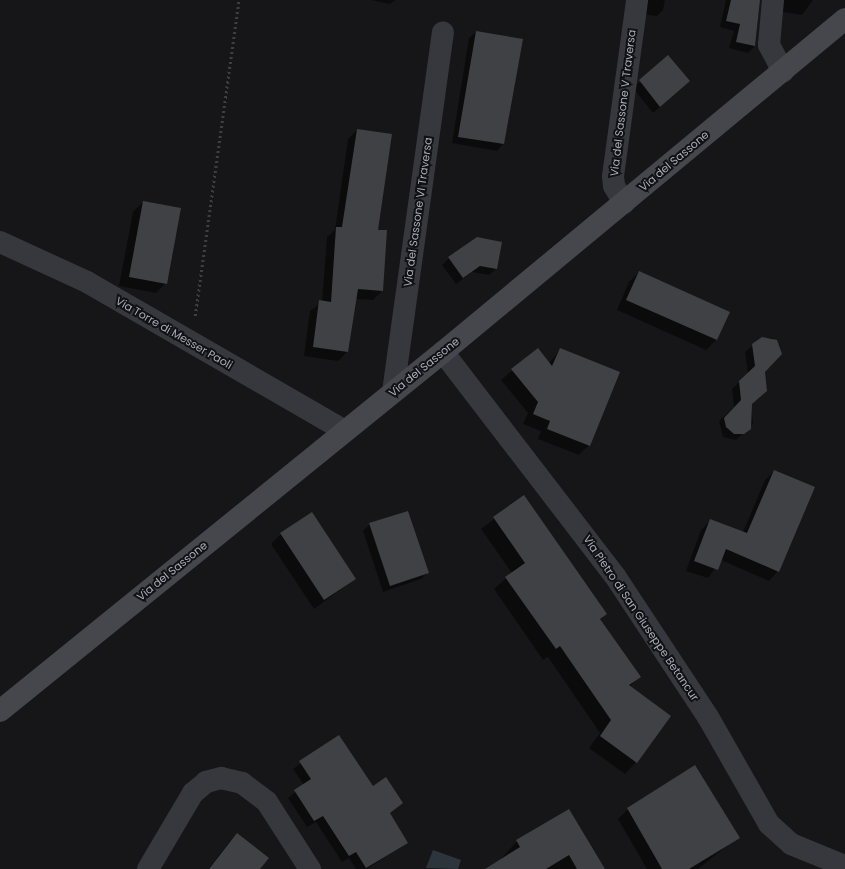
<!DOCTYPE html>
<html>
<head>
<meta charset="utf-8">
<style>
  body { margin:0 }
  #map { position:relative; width:845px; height:869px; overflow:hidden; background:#161618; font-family:Poppins,sans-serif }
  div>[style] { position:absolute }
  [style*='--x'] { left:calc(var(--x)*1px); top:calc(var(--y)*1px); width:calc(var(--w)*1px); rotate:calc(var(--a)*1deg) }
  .water>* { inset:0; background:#2c353c }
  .shadow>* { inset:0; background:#0007 }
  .building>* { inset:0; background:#404145 }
  .path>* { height:2.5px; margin-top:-1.25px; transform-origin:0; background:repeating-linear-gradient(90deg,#3d3f44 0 2px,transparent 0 5px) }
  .minor>* { height:22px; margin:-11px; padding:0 11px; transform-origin:11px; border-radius:11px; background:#37383d }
  .secondary>* { height:22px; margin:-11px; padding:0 11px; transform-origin:11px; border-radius:11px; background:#45474d }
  span { translate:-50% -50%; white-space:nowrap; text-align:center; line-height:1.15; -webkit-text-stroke:4px #111113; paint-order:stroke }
  .street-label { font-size:11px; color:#a8adb8 }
</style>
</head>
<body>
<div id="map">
  <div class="water">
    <i style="clip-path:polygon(433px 850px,461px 860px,458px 869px,426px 868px)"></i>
  </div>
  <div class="shadow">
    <i style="clip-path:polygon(371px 0,395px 0,390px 4px)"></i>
    <i style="clip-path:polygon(644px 0,665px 0,663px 10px,657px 16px,642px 14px)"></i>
    <i style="clip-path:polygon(726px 0,760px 0,755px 46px,748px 53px,729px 48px,734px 31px,720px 27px)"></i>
    <i style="clip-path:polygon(773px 0,813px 0,802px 15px,776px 11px)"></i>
    <i style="clip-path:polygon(476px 32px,521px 39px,503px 144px,497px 151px,452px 143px,469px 38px)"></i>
    <i style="clip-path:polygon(668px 56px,682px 87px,653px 113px,633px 88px)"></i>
    <i style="clip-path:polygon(357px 130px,377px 231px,382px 291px,373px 300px,355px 299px,347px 352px,338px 361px,304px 356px,310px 311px,322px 302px,327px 237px,335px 230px,348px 139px)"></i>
    <i style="clip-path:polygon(143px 202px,166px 283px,156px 293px,119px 286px,133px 212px)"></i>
    <i style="clip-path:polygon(449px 258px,496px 269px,489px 275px,472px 272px,456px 284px,442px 265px)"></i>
    <i style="clip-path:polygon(639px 272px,729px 312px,716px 340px,706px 350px,617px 310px,629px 282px)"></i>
    <i style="clip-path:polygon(762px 338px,772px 338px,779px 345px,781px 354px,764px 371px,751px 405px,753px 424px,736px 440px,723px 437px,719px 421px,734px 407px,732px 389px,748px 374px,745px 352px)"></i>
    <i style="clip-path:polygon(537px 349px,549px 363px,560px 350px,589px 445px,579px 455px,538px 439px,541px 431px,523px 424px,528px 413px,501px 380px)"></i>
    <i style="clip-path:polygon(774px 471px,778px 571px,769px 581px,721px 560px,708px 578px,686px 571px,701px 530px,710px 521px,743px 532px,765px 480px)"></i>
    <i style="clip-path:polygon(524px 496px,606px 614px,600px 620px,639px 677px,629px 687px,636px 762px,625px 774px,589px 748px,600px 733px,548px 657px,543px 660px,494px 589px,512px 573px,481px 529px)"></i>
    <i style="clip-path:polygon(370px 524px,428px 572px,421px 579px,383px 592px,363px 531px)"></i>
    <i style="clip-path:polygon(281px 534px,355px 579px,314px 609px,271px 544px)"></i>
    <i style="clip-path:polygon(339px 736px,372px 787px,402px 803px,389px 814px,407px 842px,367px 869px,356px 869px,349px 858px,342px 862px,316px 822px,307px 827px,288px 798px,304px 785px,293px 769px)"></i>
    <i style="clip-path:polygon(628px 809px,738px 837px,698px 869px,647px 869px,618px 819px)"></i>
    <i style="clip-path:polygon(568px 810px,604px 869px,492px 869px,517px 841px)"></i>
    <i style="clip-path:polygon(237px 834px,259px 869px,208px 869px,230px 841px)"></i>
  </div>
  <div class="building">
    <i style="clip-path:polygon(731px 0,760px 0,755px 46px,736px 42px,740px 24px,726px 21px)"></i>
    <i style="clip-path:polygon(476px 31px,523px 39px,504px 144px,458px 137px)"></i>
    <i style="clip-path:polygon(668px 55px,690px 81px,660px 107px,639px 80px)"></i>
    <i style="clip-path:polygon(357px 129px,392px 134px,378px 230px,387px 230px,383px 291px,358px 289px,348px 352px,313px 347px,319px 300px,331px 302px,336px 227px,342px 227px)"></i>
    <i style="clip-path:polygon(143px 201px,181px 208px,167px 284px,129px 277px)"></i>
    <i style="clip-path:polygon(477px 237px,502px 242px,497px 269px,480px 266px,463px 278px,448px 257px)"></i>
    <i style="clip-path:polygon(639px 271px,730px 312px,717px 340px,626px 300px)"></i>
    <i style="clip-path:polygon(762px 337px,777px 340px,782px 354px,765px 372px,767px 391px,752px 404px,751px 429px,744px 434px,734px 434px,726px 427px,724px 418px,741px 400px,739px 381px,755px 366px,752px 344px)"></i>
    <i style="clip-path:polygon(538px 348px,552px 366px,560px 348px,620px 372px,590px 446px,547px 429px,550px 421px,533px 414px,538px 402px,511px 369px)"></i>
    <i style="clip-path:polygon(774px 470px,815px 487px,779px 572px,726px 549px,718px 570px,694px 561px,710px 519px,747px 533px)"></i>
    <i style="clip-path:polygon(524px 495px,607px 614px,600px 619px,641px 677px,629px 685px,671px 716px,637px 763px,600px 736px,611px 720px,560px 646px,556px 649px,505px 577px,525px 563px,493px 517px)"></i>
    <i style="clip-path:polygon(408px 511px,429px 573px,390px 586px,369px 523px)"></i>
    <i style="clip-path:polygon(312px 512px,356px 579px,324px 600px,280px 533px)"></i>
    <i style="clip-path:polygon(339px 735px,373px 786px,386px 777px,403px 803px,390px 813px,408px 843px,366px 868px,356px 852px,349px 856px,323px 816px,314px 821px,294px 790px,311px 779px,299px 761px)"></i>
    <i style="clip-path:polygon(695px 765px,740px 838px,689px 869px,662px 869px,627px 808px)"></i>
    <i style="clip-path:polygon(569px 809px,605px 869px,577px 869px,569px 855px,546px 869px,485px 869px,520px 847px,516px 840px)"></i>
    <i style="clip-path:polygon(237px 833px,269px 858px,260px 869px,209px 869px)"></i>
  </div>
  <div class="path">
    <i style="--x:195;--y:316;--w:319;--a:-82.1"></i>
  </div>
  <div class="minor">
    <i style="--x:773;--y:0;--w:45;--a:95.1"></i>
    <i style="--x:769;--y:45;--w:30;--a:62"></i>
    <i style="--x:624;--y:203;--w:20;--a:-120"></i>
    <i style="--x:614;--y:186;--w:10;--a:-96"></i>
    <i style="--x:613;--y:176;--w:178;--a:-82.2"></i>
    <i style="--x:0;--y:242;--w:96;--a:24.7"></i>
    <i style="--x:87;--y:282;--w:298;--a:30"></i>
    <i style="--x:443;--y:352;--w:282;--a:52.5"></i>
    <i style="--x:615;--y:576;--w:169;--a:56.6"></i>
    <i style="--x:708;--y:717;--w:123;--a:60.3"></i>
    <i style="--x:769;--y:824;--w:30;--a:42"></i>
    <i style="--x:791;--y:844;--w:58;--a:22.2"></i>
    <i style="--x:393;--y:392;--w:363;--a:-82.1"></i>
    <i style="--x:148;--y:869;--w:88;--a:-59.4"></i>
    <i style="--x:193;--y:793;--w:17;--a:-40"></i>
    <i style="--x:206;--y:782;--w:16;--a:-15"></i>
    <i style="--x:221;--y:778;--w:22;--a:13"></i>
    <i style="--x:242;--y:783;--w:31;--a:37"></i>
    <i style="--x:267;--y:802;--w:80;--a:57.3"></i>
  </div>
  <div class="secondary">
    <i style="--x:0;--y:711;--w:570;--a:-39.02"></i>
    <i style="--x:443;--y:352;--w:522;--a:-39.64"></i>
  </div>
  <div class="street-label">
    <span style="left:623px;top:103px;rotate:-83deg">Via del Sassone V Traversa</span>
    <span style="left:674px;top:161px;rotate:-40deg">Via del Sassone</span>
    <span style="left:418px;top:212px;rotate:-82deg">Via del Sassone VI Traversa</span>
    <span style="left:174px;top:333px;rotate:30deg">Via Torre di Messer Paoli</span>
    <span style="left:424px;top:367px;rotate:-39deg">Via del Sassone</span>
    <span style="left:172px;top:571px;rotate:-39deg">Via del Sassone</span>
    <span style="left:641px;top:618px;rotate:56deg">Via Pietro di San Giuseppe Betancur</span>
  </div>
</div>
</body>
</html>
